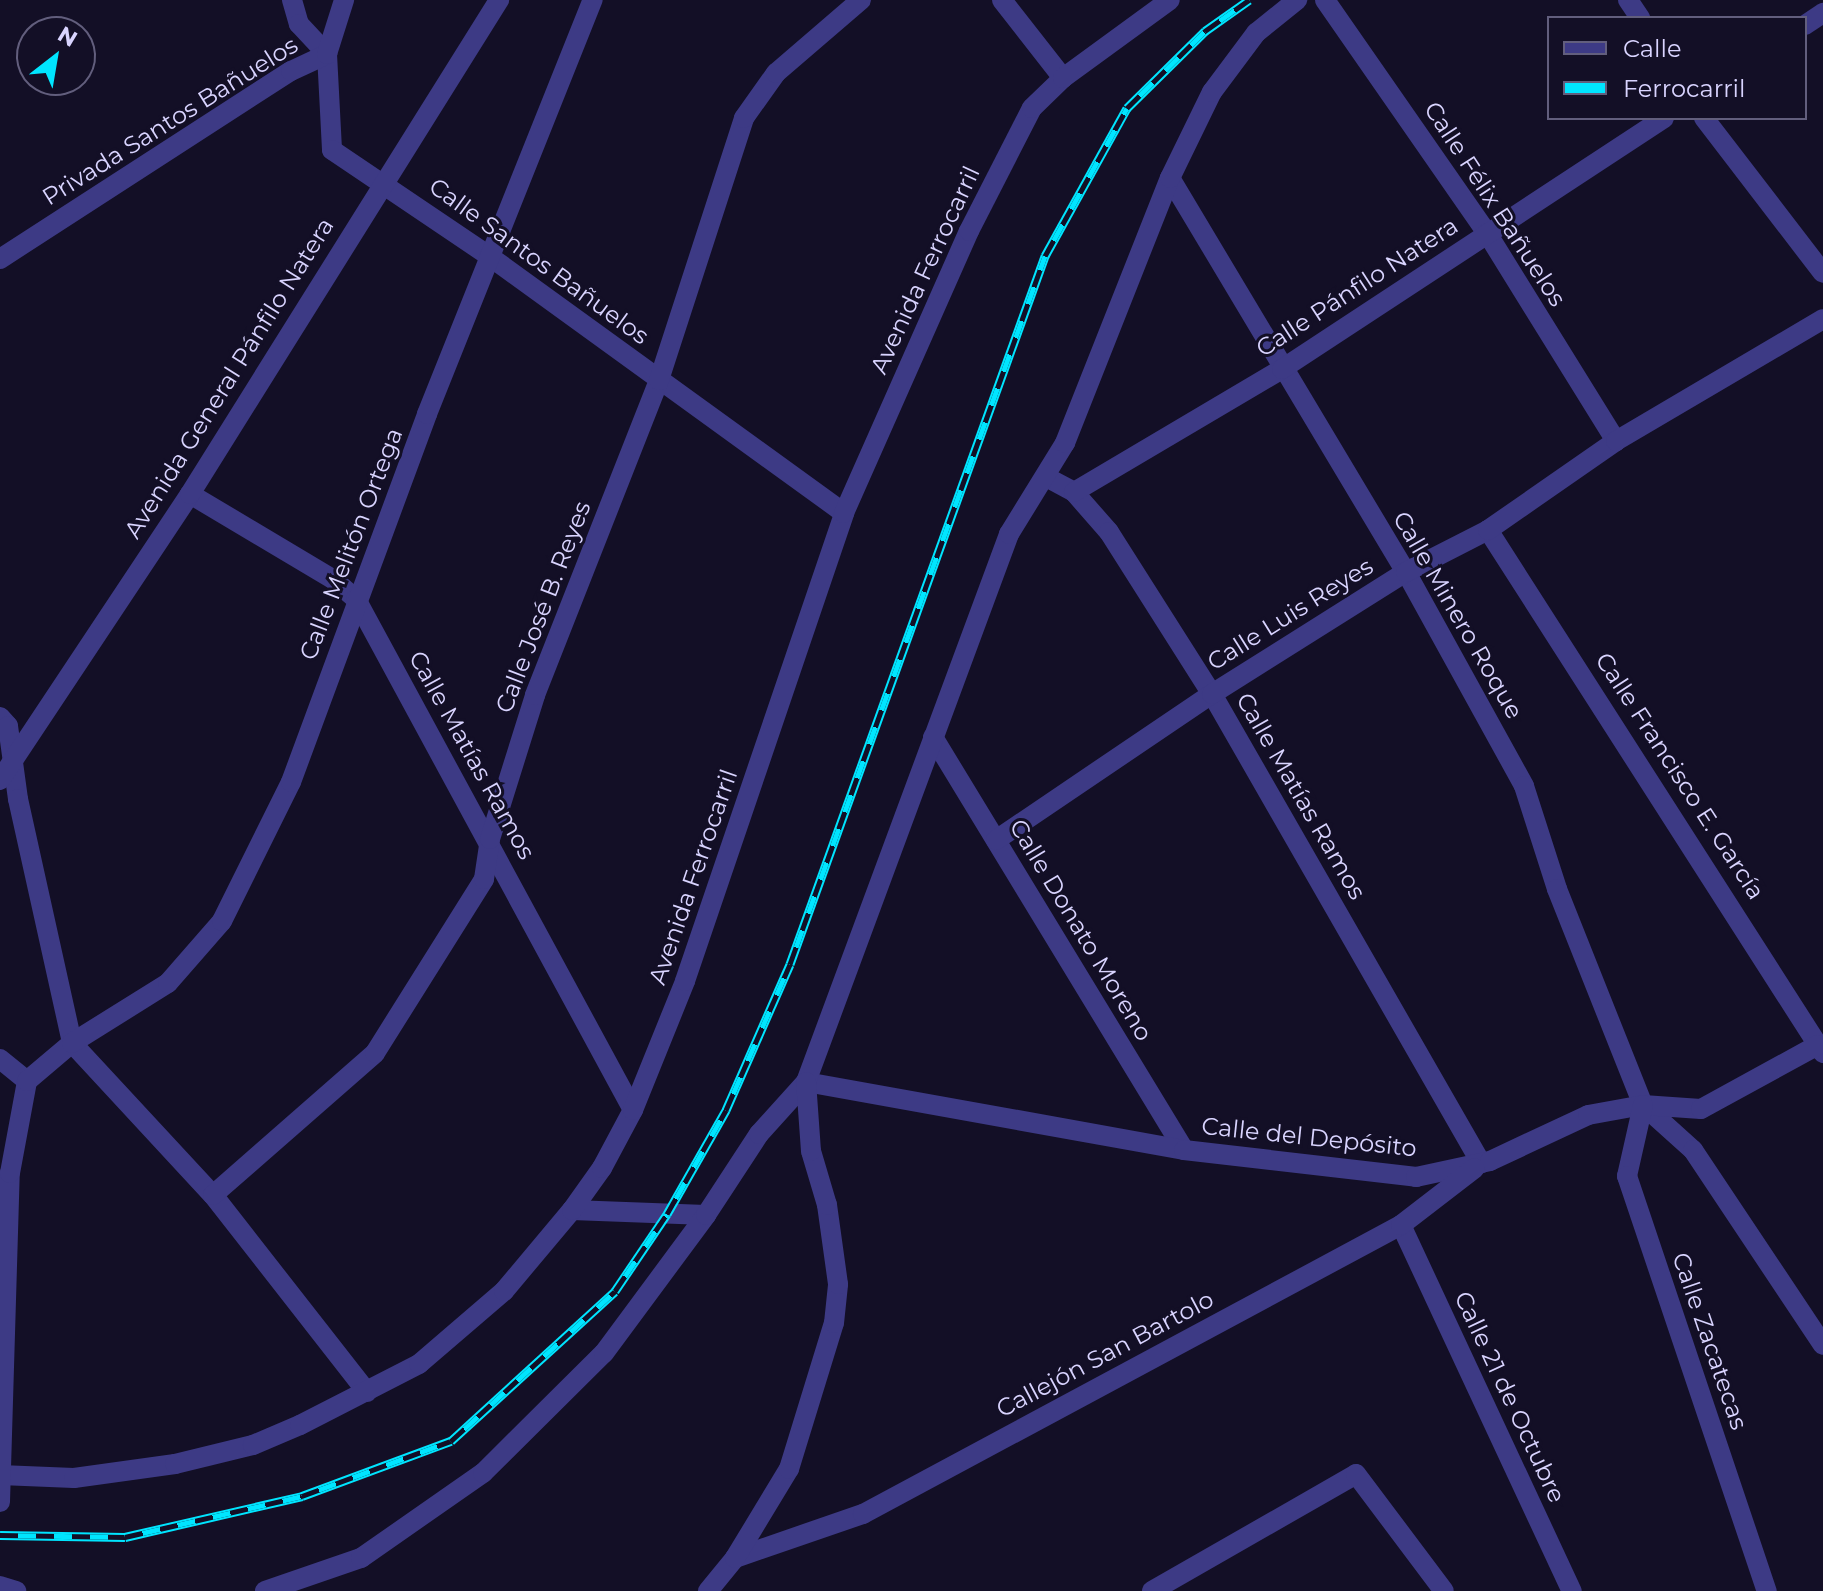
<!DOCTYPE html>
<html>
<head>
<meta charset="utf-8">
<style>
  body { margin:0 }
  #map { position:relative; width:1823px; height:1591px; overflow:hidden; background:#130f26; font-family:Montserrat,sans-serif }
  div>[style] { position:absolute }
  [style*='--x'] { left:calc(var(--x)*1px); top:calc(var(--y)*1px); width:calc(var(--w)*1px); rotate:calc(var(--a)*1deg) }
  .minor>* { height:20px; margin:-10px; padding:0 10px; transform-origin:10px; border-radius:10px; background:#3d3a85 }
  .rail>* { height:9px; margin-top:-4.5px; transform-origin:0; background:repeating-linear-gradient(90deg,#130f26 0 18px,#00e5ff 0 36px); box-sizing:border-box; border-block:2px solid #00e5ff }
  span { translate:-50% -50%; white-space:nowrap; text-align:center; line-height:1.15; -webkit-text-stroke:6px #130f26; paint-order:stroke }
  .street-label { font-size:24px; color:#d9d4ff }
  .legend { position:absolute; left:1547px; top:16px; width:260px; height:104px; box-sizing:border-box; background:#130f26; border:2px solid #625e7d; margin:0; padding:10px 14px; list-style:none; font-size:24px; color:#d9d4ff }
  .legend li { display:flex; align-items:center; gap:16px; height:40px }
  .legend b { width:40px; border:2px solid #625e7d }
  .north { position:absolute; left:16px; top:16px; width:80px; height:80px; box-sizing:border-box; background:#130f26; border:2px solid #625e7d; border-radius:50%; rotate:31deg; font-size:22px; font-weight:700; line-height:32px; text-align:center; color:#d9d4ff }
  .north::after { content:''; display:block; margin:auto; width:28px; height:36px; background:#00e5ff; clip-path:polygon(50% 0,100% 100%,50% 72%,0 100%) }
</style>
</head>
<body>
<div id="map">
  <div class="minor">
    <i style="--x:292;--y:0;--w:25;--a:74"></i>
    <i style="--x:299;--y:24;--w:41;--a:47"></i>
    <i style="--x:327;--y:54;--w:96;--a:87"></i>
    <i style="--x:332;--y:150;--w:189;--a:34"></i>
    <i style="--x:489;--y:256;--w:438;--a:35.9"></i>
    <i style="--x:1002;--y:0;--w:99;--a:52"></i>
    <i style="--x:1325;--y:0;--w:284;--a:55.2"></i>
    <i style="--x:1487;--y:233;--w:245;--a:58.2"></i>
    <i style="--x:1628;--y:0;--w:22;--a:56"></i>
    <i style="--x:1805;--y:25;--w:22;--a:-34"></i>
    <i style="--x:1704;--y:118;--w:195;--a:52.5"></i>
    <i style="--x:1170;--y:178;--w:459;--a:59.1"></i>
    <i style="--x:1406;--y:572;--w:244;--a:61.1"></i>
    <i style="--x:1524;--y:786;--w:108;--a:72.2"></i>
    <i style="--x:1557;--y:889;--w:232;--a:68.3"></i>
    <i style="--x:1643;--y:1105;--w:67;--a:42"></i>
    <i style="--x:1693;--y:1150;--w:234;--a:56.3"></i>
    <i style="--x:0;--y:259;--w:346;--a:-32.9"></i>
    <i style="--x:291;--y:71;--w:40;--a:-25"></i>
    <i style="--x:327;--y:54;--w:57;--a:-72.5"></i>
    <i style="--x:1048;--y:478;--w:30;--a:28"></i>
    <i style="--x:1074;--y:492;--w:53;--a:48.8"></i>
    <i style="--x:1109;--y:532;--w:192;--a:57.6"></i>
    <i style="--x:1212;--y:694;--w:541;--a:60.16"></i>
    <i style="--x:1074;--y:492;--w:242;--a:-30.6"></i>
    <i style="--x:1282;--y:369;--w:457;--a:-33.3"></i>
    <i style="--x:190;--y:494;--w:168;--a:30.8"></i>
    <i style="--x:334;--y:580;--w:29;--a:41"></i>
    <i style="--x:356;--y:599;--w:581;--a:61.54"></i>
    <i style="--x:1488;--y:530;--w:621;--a:57.36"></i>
    <i style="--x:0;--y:717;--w:12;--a:48"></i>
    <i style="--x:8;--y:726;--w:74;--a:82.2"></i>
    <i style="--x:18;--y:799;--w:250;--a:77.5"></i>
    <i style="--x:72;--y:1043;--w:207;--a:47.2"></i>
    <i style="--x:213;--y:1195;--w:250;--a:52"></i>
    <i style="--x:933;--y:737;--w:483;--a:58.7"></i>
    <i style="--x:0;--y:780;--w:343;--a:-56.4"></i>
    <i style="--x:190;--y:494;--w:583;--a:-57.97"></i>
    <i style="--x:996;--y:840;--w:261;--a:-34.1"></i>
    <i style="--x:1212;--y:694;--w:229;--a:-32.2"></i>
    <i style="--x:1406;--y:572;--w:92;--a:-27.1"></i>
    <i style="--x:1488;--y:530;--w:156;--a:-34.8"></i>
    <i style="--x:1616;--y:441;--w:240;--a:-30.5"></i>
    <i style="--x:0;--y:1059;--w:35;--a:39"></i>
    <i style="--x:806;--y:1082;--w:384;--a:10.2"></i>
    <i style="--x:1184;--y:1150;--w:234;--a:6.6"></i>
    <i style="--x:1416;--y:1177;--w:76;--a:-12.2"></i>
    <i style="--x:1490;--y:1161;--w:108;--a:-25.1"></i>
    <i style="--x:1588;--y:1115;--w:56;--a:-10.3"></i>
    <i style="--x:1643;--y:1105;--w:58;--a:3.9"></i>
    <i style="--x:1701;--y:1109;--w:133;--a:-28.7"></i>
    <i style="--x:1643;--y:1105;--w:73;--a:102.7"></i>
    <i style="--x:1627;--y:1176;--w:438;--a:71.4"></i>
    <i style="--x:213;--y:1195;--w:215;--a:-41.2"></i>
    <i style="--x:375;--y:1053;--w:205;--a:-57.9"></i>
    <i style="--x:484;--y:879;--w:40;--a:-81.5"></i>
    <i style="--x:490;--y:839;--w:151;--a:-72.6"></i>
    <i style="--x:535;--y:695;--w:339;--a:-68.5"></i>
    <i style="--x:659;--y:380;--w:275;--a:-72"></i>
    <i style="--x:744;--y:118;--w:55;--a:-54.6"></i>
    <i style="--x:776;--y:73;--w:112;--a:-40.7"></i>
    <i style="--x:572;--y:1210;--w:134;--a:2.1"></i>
    <i style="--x:1401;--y:1225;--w:404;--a:65"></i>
    <i style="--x:0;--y:1475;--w:74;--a:2.3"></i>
    <i style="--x:74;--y:1478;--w:102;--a:-7.9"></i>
    <i style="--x:175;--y:1464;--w:80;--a:-13.7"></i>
    <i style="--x:253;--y:1445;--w:51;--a:-23.1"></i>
    <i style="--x:300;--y:1425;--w:134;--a:-27.1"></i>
    <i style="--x:419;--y:1364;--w:112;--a:-40.7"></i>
    <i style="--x:504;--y:1291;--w:106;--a:-50"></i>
    <i style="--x:572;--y:1210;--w:52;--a:-54.5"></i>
    <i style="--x:602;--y:1168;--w:66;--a:-61.9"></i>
    <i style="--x:633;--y:1110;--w:139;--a:-68"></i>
    <i style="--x:685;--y:981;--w:494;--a:-71.2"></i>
    <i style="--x:844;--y:513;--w:308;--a:-66.1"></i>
    <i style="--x:969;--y:231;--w:138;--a:-62.9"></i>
    <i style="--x:1032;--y:108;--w:43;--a:-44.1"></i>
    <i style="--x:1063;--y:78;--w:132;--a:-36.1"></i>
    <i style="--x:0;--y:1502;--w:329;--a:-88.3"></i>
    <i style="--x:10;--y:1173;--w:94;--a:-79.5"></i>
    <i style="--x:27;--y:1081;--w:59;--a:-40.2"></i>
    <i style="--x:72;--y:1043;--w:113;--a:-32"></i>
    <i style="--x:168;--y:983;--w:82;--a:-48.9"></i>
    <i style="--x:222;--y:921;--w:155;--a:-63.6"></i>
    <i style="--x:291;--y:782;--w:392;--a:-69.7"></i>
    <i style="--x:427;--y:414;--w:446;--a:-68.2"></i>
    <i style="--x:735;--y:1558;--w:135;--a:-19"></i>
    <i style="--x:863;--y:1514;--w:611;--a:-28.24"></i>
    <i style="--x:1401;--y:1225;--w:93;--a:-37.6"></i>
    <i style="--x:0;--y:1586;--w:17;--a:17"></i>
    <i style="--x:265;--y:1591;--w:102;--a:-19"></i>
    <i style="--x:361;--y:1558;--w:149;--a:-34.9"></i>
    <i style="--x:483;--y:1473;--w:170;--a:-44.8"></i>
    <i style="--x:604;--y:1353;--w:172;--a:-53.5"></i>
    <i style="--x:706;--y:1215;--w:97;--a:-56.8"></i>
    <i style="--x:759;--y:1134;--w:70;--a:-47.9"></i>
    <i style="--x:806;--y:1082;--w:584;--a:-69.67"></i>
    <i style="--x:1009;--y:534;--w:107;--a:-58.4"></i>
    <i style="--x:1065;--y:443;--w:285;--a:-68.4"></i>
    <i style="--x:1170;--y:178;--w:96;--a:-64"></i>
    <i style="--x:1212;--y:92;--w:74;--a:-53.3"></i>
    <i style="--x:1256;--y:33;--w:53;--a:-38.8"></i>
    <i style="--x:708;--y:1591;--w:43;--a:-50.7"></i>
    <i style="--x:735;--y:1558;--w:104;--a:-58.8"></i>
    <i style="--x:789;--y:1469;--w:153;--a:-72.9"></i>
    <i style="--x:834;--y:1323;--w:39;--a:-84"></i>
    <i style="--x:838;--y:1284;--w:80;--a:-97.9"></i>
    <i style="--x:827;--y:1205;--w:56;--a:-106.5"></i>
    <i style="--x:811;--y:1151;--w:69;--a:-94.1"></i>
    <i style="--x:1152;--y:1591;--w:235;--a:-29.8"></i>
    <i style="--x:1356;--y:1474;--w:146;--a:53.1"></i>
  </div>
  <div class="rail">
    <i style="--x:0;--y:1535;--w:125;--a:0.9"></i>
    <i style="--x:125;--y:1537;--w:182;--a:-13"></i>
    <i style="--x:302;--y:1496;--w:159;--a:-20.3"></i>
    <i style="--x:451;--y:1441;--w:222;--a:-42.4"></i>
    <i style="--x:615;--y:1291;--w:93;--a:-56"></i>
    <i style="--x:667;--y:1214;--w:120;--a:-60.4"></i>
    <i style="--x:726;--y:1110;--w:159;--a:-66.3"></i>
    <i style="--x:790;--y:964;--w:753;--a:-70.19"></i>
    <i style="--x:1045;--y:256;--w:169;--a:-61"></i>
    <i style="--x:1127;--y:108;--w:110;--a:-44.6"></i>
    <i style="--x:1205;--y:31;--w:54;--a:-35.2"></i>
  </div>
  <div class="street-label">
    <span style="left:170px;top:121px;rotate:-32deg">Privada Santos Bañuelos</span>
    <span style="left:1495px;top:204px;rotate:57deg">Calle Félix Bañuelos</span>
    <span style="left:539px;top:261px;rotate:36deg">Calle Santos Bañuelos</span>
    <span style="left:925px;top:270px;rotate:-65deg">Avenida Ferrocarril</span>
    <span style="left:1357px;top:287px;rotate:-33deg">Calle Pánfilo Natera</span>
    <span style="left:229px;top:378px;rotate:-58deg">Avenida General Pánfilo Natera</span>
    <span style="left:351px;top:544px;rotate:-69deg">Calle Melitón Ortega</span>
    <span style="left:543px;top:607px;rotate:-69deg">Calle José B. Reyes</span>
    <span style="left:1290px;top:614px;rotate:-32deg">Calle Luis Reyes</span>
    <span style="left:1458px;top:615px;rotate:60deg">Calle Minero Roque</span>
    <span style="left:472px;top:755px;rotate:61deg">Calle Matías Ramos</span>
    <span style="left:1680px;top:776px;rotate:57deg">Calle Francisco E. García</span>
    <span style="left:1301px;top:796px;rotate:60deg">Calle Matías Ramos</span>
    <span style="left:693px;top:877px;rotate:-71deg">Avenida Ferrocarril</span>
    <span style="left:1081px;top:930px;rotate:59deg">Calle Donato Moreno</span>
    <span style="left:1309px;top:1137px;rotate:6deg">Calle del Depósito</span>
    <span style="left:1710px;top:1341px;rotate:71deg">Calle Zacatecas</span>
    <span style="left:1105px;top:1354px;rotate:-28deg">Callejón San Bartolo</span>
    <span style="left:1510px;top:1397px;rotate:65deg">Calle 21 de Octubre</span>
  </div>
  <ul class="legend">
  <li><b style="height:10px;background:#3d3a85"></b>Calle</li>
  <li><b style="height:10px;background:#00e5ff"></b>Ferrocarril</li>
  </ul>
  <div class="north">N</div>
</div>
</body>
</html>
